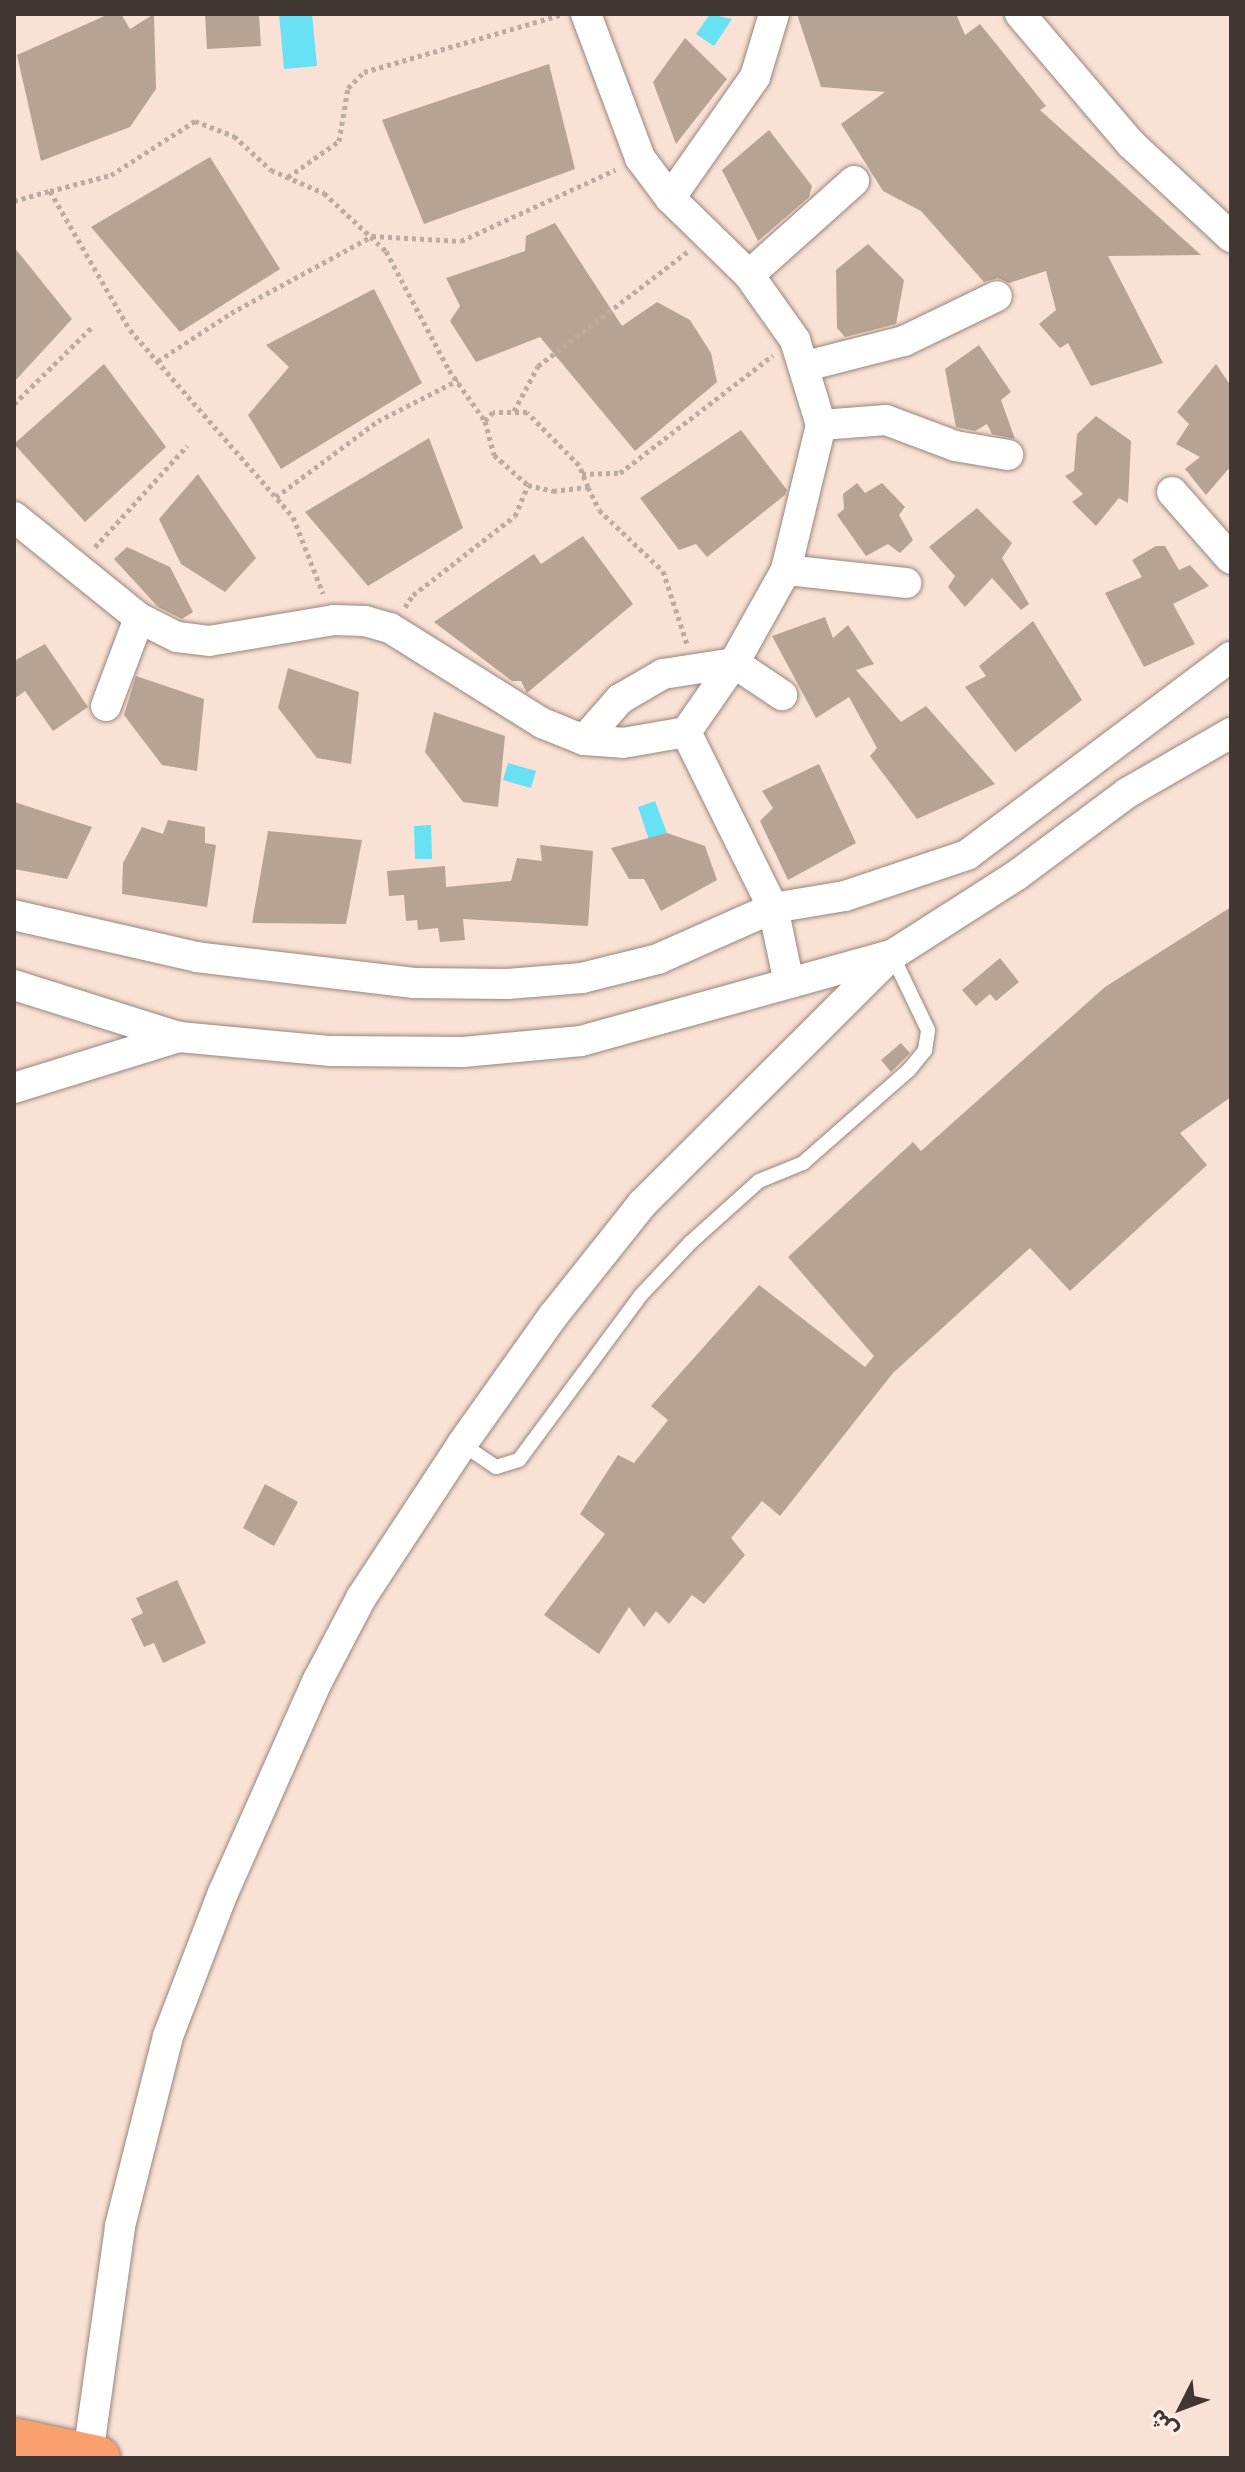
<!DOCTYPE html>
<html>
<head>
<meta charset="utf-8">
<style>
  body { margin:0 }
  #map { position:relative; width:1245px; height:2472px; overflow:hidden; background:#f9e1d5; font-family:Raleway,"Noto Sans Arabic",sans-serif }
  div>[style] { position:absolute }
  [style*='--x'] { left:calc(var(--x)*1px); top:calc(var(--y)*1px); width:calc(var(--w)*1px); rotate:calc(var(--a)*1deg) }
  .water>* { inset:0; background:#68e1f5 }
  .building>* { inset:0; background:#b6a394 }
  .path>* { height:5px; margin-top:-2.5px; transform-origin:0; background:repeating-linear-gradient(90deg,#bdaaa0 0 4px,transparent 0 8px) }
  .roads { filter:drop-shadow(0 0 2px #9a857a) drop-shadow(0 0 2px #9a857a) }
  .lane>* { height:14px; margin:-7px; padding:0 7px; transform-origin:7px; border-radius:7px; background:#fff }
  .street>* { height:30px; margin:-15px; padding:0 15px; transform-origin:15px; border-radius:15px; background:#fff }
  .highway>* { height:44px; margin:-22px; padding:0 22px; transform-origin:22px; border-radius:22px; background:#fa9f6e }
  span { translate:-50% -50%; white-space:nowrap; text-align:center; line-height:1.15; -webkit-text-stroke:8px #fff0e9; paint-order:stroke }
  .frame { position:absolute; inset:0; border:16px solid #403732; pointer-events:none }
  .north { position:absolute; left:1141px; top:2368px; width:80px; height:80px; -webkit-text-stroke:6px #fff0e9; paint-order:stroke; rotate:228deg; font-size:22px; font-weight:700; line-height:32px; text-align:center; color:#403732 }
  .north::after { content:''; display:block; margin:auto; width:28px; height:36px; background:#403732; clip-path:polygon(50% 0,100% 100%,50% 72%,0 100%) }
</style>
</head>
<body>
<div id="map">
  <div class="water">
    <i style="clip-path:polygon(279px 14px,312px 14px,317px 66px,284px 69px)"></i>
    <i style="clip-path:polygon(710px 14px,732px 19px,714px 46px,696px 34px)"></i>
    <i style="clip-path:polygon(508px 763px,536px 771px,531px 788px,503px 780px)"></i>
    <i style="clip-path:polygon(655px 801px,667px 833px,649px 840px,638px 807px)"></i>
    <i style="clip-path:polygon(431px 825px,432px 859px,415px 859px,414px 826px)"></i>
  </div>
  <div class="building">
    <i style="clip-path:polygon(109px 14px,121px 14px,130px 29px,154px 14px,156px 89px,130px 127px,41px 161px,17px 55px)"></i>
    <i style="clip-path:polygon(205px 14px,259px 14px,261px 46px,207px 49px)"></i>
    <i style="clip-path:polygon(797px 14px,956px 14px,965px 35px,980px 24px,1046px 106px,1040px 110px,1201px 255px,1108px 256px,1163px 363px,1091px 386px,1068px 343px,1060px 348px,1039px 324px,1056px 310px,1046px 271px,1009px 283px,998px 278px,984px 282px,921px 211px,883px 191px,841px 124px,885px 92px,821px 87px)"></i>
    <i style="clip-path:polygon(685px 38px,727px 79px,676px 144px,653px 82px)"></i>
    <i style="clip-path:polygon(549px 64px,575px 169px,424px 224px,382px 120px)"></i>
    <i style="clip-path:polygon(769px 130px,812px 186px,809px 197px,758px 241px,722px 170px)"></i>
    <i style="clip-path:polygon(210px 157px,280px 269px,180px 332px,91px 227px)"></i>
    <i style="clip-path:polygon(555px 223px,622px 326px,657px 302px,690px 320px,711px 353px,717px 382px,635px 451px,540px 337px,476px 362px,450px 321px,460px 306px,446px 278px,525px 251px,526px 236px)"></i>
    <i style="clip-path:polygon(868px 244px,904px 280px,896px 324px,845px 337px,837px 328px,836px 270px)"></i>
    <i style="clip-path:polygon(14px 247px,72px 319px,14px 382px)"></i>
    <i style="clip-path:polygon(374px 289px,422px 383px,281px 469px,248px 415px,289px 367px,266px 345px)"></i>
    <i style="clip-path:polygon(979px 345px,1011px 392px,1001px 400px,1015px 439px,992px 434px,987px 424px,975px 431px,956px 427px,945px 369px)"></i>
    <i style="clip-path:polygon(104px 364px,166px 447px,85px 522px,14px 444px)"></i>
    <i style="clip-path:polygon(1216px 364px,1231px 386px,1231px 466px,1206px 495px,1185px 469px,1200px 457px,1176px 444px,1189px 424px,1177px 412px)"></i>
    <i style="clip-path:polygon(1096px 416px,1131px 441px,1128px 503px,1119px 498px,1096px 526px,1072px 502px,1083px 494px,1065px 476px,1074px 471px,1077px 434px)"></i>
    <i style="clip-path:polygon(741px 430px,787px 490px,785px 495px,707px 557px,696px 544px,679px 550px,640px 498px)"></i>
    <i style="clip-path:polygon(429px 438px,463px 528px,368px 586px,305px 512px)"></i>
    <i style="clip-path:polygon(198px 474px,256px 558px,225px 592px,181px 564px,159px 519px)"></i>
    <i style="clip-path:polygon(857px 483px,865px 493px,882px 483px,905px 507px,899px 515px,913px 540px,900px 553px,888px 544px,866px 556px,837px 515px,844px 509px,843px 494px)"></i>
    <i style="clip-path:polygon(977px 508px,1012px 543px,1002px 558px,1029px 604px,1021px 610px,992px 578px,965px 607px,948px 587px,955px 576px,929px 547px)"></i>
    <i style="clip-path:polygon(583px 536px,633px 604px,527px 693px,521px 681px,512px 681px,434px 622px,534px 554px,541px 564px)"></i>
    <i style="clip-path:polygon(1156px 546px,1165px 546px,1179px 570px,1190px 565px,1209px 586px,1173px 604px,1195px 644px,1144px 667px,1105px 593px,1142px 577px,1132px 560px)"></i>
    <i style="clip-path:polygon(127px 547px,170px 567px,193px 612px,182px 619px,158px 607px,114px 559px)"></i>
    <i style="clip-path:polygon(825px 617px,833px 638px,848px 625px,874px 664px,856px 670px,901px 722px,926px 706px,995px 784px,917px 819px,870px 756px,877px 748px,849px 697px,816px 718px,772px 636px)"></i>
    <i style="clip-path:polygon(1033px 621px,1082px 700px,1015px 752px,965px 687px,986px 676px,979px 666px)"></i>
    <i style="clip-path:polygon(45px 644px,88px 707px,53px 731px,25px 691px,14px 699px,14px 661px)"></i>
    <i style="clip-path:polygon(288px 668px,359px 692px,351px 764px,317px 758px,278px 708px)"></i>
    <i style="clip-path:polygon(136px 676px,204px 699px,197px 771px,162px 765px,124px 715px)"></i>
    <i style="clip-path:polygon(434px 712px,505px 736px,498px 807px,463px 802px,425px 752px)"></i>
    <i style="clip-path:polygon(819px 764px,856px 843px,788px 880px,760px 821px,773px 808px,762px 791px)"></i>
    <i style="clip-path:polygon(14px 802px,92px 827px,67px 879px,14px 869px)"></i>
    <i style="clip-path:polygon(168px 820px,205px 827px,205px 843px,216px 845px,207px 907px,122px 894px,123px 863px,142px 827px,163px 834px)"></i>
    <i style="clip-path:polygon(268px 831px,362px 840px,346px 924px,252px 923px)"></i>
    <i style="clip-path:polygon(667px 833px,705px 846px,717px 880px,661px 911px,644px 879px,629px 879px,611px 848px)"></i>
    <i style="clip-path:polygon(540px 845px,593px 851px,588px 926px,463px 919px,465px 940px,440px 942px,438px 928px,418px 930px,417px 920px,406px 921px,404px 895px,389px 896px,387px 871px,445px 866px,446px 887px,511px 881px,517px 858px,542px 861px)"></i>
    <i style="clip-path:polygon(1231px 907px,1231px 1097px,1180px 1133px,1207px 1165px,1070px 1291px,1030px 1248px,893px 1373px,780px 1516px,762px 1501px,731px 1538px,745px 1555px,704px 1604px,692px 1595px,669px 1624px,656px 1611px,644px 1627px,629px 1607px,599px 1654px,544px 1615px,605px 1534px,580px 1514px,618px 1455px,634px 1463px,668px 1420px,651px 1406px,759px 1285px,865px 1367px,874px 1356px,788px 1257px,913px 1142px,921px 1151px,1105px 987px)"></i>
    <i style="clip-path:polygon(1000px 958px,1019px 982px,996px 1001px,990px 994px,976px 1006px,962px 990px)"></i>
    <i style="clip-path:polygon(901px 1043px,910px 1053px,891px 1072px,881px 1060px)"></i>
    <i style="clip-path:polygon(265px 1484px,298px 1502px,274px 1546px,243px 1528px)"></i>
    <i style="clip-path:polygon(177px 1580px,206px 1643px,163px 1663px,154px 1643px,144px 1647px,131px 1619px,143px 1613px,136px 1598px)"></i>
  </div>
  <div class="path">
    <i style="--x:288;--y:177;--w:62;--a:-35.2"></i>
    <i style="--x:339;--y:141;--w:54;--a:-80.4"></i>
    <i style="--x:348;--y:88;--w:23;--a:-45"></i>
    <i style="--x:364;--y:72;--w:204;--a:-16.2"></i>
    <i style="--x:50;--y:191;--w:63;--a:-14.7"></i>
    <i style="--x:111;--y:175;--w:100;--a:-32.7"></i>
    <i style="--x:195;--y:121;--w:42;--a:21"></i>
    <i style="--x:234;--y:136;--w:50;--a:42.6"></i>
    <i style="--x:271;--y:170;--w:58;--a:23.5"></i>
    <i style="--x:324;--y:193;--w:85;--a:43.1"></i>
    <i style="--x:386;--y:251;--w:135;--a:62.1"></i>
    <i style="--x:449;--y:370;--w:62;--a:54.8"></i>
    <i style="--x:485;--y:421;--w:35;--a:75"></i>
    <i style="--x:494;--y:455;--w:45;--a:41.4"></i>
    <i style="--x:14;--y:201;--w:37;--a:-16"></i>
    <i style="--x:50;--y:191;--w:160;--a:60.1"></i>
    <i style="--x:130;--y:330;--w:248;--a:48.9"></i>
    <i style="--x:293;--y:517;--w:82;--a:68.5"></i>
    <i style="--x:158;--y:361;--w:87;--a:-33.3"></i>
    <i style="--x:231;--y:313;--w:161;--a:-28.6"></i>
    <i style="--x:372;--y:236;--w:89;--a:3.2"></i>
    <i style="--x:461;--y:241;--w:170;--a:-24.8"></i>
    <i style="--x:14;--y:404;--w:110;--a:-44.6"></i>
    <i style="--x:514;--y:411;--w:51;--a:-61.9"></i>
    <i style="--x:538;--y:366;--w:188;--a:-37.4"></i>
    <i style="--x:582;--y:474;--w:38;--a:-2"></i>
    <i style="--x:620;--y:473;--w:193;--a:-37.6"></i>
    <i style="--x:588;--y:487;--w:25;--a:64"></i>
    <i style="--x:599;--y:510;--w:88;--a:43.6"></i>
    <i style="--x:663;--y:571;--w:77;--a:71.8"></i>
    <i style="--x:276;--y:497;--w:127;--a:-36.7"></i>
    <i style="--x:378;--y:421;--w:90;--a:-27.1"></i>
    <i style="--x:95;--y:547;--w:137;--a:-47.7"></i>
    <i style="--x:405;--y:607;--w:14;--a:-56"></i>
    <i style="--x:413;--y:595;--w:129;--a:-37.8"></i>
    <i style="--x:515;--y:516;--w:34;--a:-67"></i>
    <i style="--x:528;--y:485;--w:26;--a:13"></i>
    <i style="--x:553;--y:491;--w:35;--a:-7"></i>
    <i style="--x:588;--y:487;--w:24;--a:-112"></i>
    <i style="--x:579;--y:465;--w:74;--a:-134.5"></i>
    <i style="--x:527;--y:412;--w:34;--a:180"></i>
    <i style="--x:493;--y:412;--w:12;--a:132"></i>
  </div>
  <div class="roads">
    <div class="lane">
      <i style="--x:462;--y:1444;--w:41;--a:34.1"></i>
      <i style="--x:496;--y:1467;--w:24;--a:-17"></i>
      <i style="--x:519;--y:1460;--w:205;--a:-53.5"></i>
      <i style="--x:641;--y:1295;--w:73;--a:-46.7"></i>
      <i style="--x:691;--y:1242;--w:91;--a:-41.9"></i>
      <i style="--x:759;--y:1181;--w:48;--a:-22.2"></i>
      <i style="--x:803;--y:1163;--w:141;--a:-41.3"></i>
      <i style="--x:909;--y:1070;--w:26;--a:-51"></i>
      <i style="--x:925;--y:1050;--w:20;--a:-81"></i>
      <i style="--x:928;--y:1030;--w:83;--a:-115.6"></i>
    </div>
    <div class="street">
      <i style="--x:586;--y:14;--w:154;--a:69.4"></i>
      <i style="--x:640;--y:158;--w:50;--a:53.1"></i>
      <i style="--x:670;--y:198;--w:110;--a:44.3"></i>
      <i style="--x:749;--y:275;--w:80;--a:54.7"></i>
      <i style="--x:795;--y:340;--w:89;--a:73"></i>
      <i style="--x:821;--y:425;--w:149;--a:103.6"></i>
      <i style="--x:786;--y:570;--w:107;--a:119.2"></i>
      <i style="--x:734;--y:663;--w:84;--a:124.8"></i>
      <i style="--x:1020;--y:14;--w:171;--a:49.5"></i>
      <i style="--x:1131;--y:144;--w:137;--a:42.9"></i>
      <i style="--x:670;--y:198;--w:148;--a:-54.9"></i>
      <i style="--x:755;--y:77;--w:66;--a:-73.2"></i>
      <i style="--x:749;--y:275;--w:141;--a:-41.8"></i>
      <i style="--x:806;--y:366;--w:101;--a:-14.3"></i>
      <i style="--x:904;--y:341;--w:103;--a:-25.8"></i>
      <i style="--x:821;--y:425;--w:65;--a:-4.4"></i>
      <i style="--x:886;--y:420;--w:74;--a:20.6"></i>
      <i style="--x:955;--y:446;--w:54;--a:9.6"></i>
      <i style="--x:1172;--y:492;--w:89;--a:48.6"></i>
      <i style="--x:14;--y:517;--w:161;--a:38.9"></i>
      <i style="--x:139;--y:618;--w:42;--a:26.6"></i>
      <i style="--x:177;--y:637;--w:32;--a:7"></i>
      <i style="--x:209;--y:641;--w:127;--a:-9.5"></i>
      <i style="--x:334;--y:620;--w:31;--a:2"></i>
      <i style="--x:365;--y:621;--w:26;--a:16"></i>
      <i style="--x:390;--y:628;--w:179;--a:32"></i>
      <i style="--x:542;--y:723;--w:45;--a:22"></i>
      <i style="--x:584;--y:740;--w:39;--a:4"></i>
      <i style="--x:623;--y:743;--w:64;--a:-9.9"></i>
      <i style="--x:686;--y:732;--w:196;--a:63.7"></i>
      <i style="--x:773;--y:908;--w:126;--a:156.1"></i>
      <i style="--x:658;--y:959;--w:78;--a:166"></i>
      <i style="--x:582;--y:978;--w:75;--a:175.4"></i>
      <i style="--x:507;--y:984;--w:93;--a:-179.4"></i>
      <i style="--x:414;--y:983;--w:219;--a:-173.2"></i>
      <i style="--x:197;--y:957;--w:188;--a:-167.1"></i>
      <i style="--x:786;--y:570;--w:121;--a:6.2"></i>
      <i style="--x:106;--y:706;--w:94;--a:-69.4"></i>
      <i style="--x:584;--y:740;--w:55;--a:-48.7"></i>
      <i style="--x:620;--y:699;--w:50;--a:-30.2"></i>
      <i style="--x:663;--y:674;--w:72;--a:-8.8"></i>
      <i style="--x:734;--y:663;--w:58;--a:33.7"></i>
      <i style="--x:789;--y:983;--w:77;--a:-102"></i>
      <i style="--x:773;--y:908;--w:73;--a:-9.5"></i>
      <i style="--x:845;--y:896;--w:129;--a:-18.6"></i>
      <i style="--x:967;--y:855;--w:330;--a:-36.9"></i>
      <i style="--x:14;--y:985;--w:173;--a:17.5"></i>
      <i style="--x:179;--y:1037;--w:153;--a:5.3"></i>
      <i style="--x:331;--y:1051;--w:132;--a:0.4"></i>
      <i style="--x:463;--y:1052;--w:119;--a:-5.3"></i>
      <i style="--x:581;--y:1041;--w:318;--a:-15.5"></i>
      <i style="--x:14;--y:1088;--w:173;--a:-17.2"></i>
      <i style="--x:88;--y:2455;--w:231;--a:-82"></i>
      <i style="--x:120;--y:2226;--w:196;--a:-75.8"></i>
      <i style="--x:168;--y:2036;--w:153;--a:-69"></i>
      <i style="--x:223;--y:1893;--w:233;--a:-66"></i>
      <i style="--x:318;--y:1680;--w:93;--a:-62.3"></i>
      <i style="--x:361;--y:1598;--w:184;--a:-56.7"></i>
      <i style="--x:462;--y:1444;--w:157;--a:-54.6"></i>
      <i style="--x:553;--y:1316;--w:143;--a:-51.5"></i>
      <i style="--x:642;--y:1204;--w:353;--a:-44.9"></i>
      <i style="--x:892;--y:955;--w:148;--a:-32.6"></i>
      <i style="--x:1017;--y:875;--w:137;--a:-36.7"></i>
      <i style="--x:1127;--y:793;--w:120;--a:-30"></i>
    </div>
    <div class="highway">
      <i style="--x:14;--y:2440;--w:86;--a:12.1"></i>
    </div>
  </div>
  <div class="frame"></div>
  <div class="north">ش</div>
</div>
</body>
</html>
